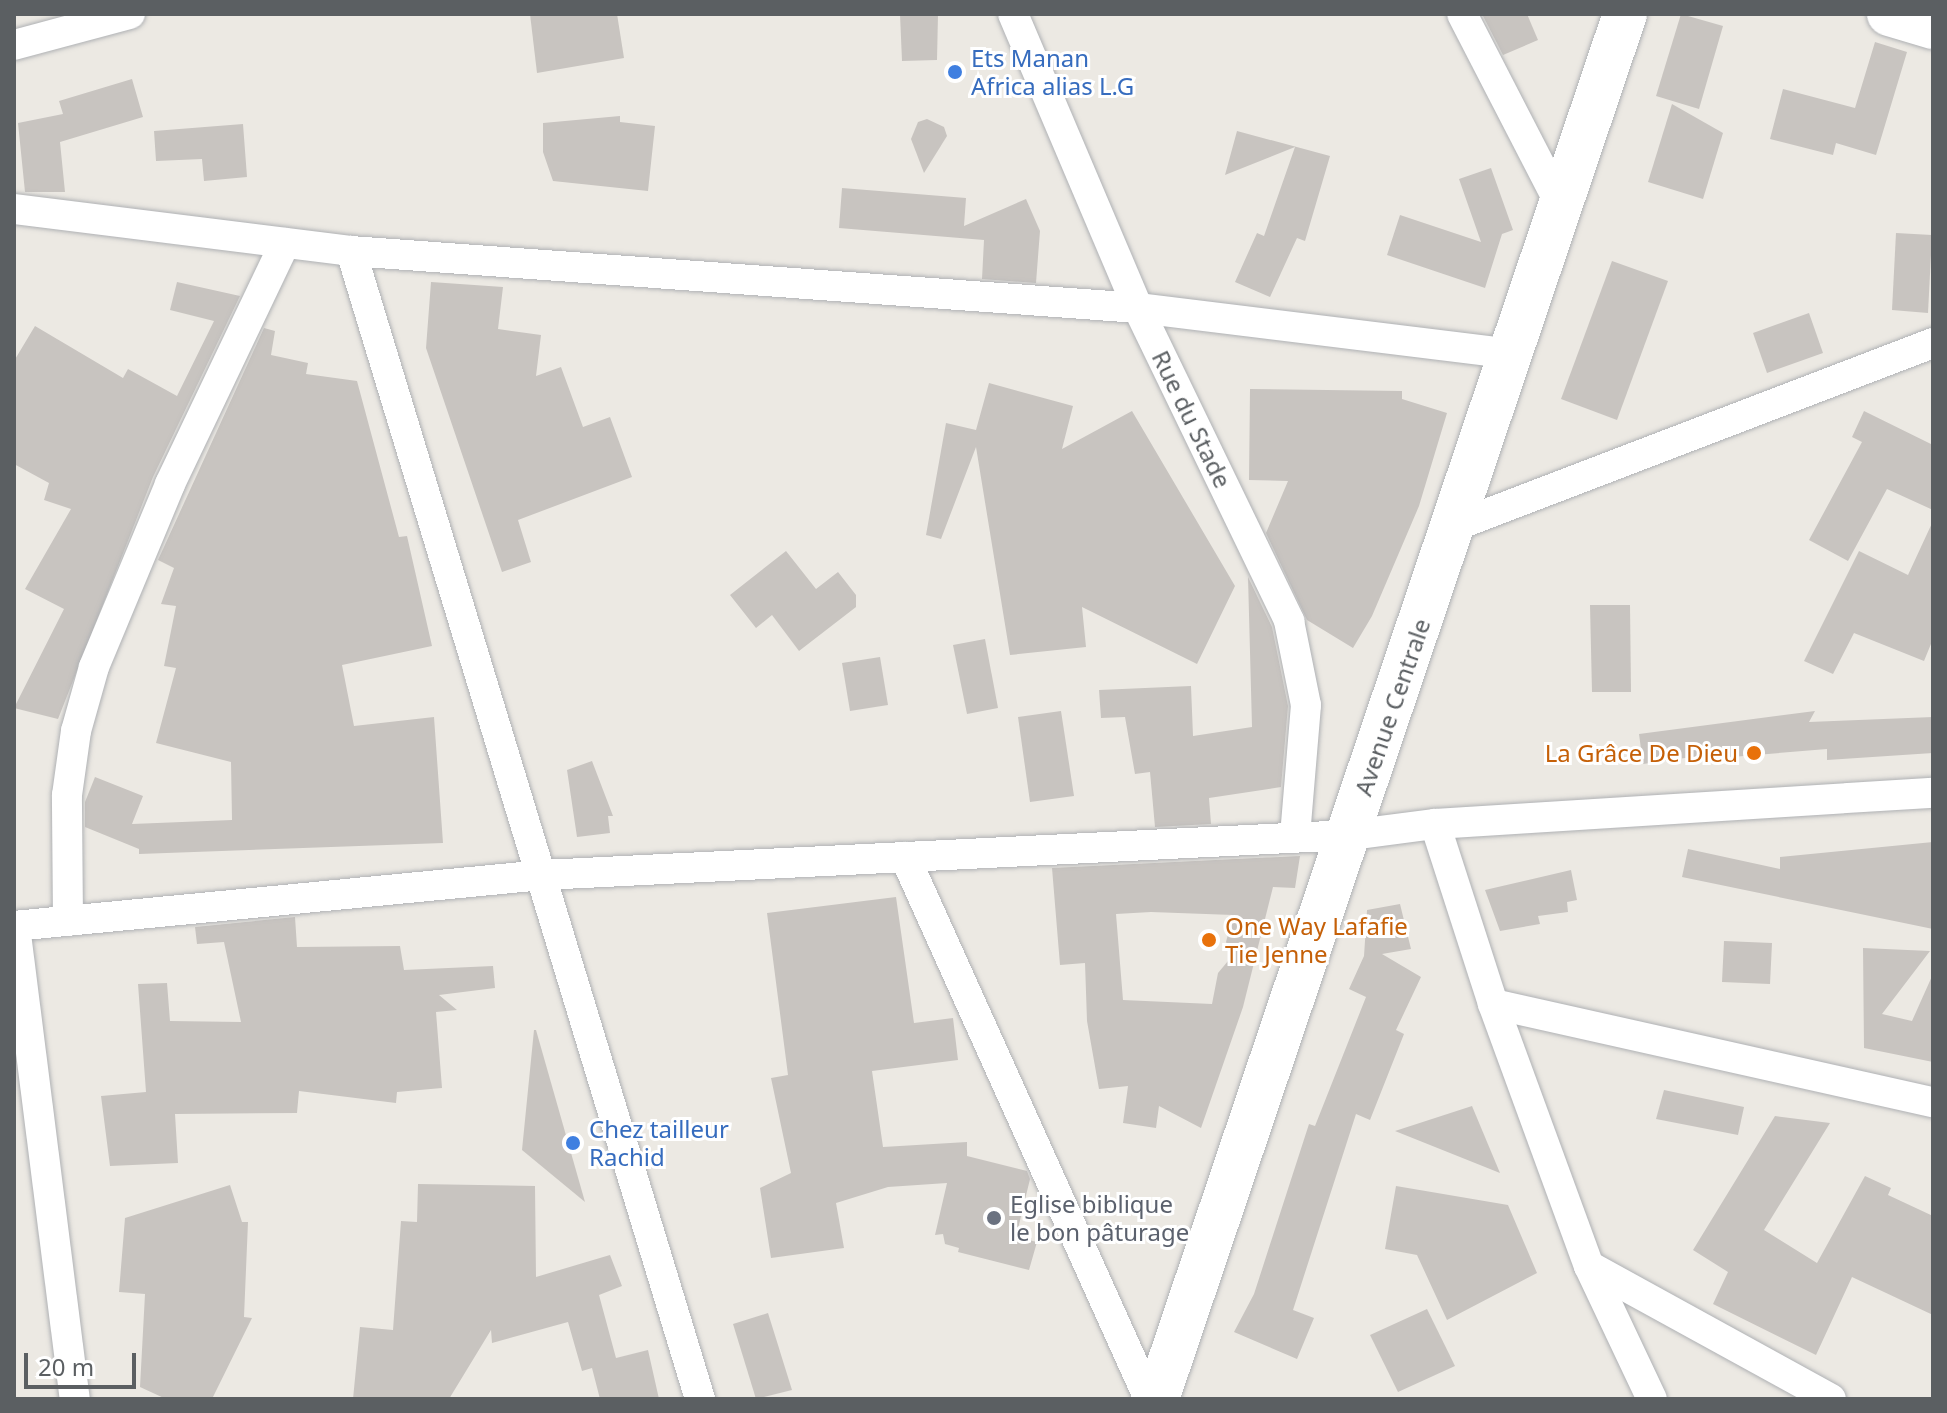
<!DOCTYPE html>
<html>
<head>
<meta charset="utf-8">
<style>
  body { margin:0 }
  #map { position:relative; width:1947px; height:1413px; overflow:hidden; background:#ece9e3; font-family:"Noto Sans",sans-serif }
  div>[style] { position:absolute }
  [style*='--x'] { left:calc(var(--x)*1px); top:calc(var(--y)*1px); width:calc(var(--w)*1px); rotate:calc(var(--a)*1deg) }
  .building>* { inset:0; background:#c8c4c0 }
  .roads { filter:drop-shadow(0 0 2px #afb1b4) drop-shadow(0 0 2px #afb1b4) }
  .street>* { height:30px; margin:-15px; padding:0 15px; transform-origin:15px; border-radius:15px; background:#fff }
  .secondary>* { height:44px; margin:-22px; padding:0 22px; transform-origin:22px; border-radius:22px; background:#fff }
  .dots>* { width:22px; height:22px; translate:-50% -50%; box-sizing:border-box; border:4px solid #fff; border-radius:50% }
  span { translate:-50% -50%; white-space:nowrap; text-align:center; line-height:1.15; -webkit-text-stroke:6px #fff; paint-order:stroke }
  .shop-label { font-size:24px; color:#366cbe }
  .left { translate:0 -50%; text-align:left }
  .street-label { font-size:24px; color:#5b5f62 }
  .food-label { font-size:24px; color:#c56008 }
  .right { translate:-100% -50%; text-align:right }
  .worship-label { font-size:24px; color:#5b616d }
  .frame { position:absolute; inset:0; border:16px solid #5b5f62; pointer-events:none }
  .scale { position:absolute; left:24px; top:1353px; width:112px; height:36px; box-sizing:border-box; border:4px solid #5b5f62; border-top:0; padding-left:10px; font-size:24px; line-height:28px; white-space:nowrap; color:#5b5f62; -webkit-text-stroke:6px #fff; paint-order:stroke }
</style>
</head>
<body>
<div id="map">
  <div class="building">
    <i style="clip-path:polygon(530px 14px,617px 14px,624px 58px,537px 73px)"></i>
    <i style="clip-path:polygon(900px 14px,938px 14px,937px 60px,902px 61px)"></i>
    <i style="clip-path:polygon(1482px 14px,1527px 14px,1538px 40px,1503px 55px)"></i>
    <i style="clip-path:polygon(1681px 14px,1723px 26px,1699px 109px,1656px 96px)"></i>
    <i style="clip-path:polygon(1875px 42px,1907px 52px,1876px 155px,1836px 143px,1833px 155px,1770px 139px,1783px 89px,1855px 108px)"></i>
    <i style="clip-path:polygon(132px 79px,143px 117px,60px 142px,65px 192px,25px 192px,18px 123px,63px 114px,59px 101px)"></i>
    <i style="clip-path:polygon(1672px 104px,1723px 133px,1703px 199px,1648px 182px)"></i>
    <i style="clip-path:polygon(620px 116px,620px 122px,655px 126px,648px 191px,553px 181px,543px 152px,543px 123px)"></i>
    <i style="clip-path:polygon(927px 119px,944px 127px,947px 136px,924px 173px,911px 139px,918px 122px)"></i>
    <i style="clip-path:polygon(243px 124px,247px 177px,204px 181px,202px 159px,156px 161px,154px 131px)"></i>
    <i style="clip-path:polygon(1237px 131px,1330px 156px,1305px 241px,1297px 238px,1270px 297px,1235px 282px,1257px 233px,1264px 236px,1295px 147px,1225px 175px)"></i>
    <i style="clip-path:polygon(1491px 168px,1513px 230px,1502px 234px,1485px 288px,1387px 255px,1400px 215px,1481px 242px,1459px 179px)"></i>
    <i style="clip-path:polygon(842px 188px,966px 198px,964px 226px,1026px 199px,1040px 231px,1036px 283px,982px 279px,984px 240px,839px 228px)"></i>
    <i style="clip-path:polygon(1896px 233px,1932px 235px,1928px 313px,1892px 310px)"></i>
    <i style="clip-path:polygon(1612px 261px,1668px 281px,1617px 420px,1561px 399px)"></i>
    <i style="clip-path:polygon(177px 282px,240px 296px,153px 477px,58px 719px,14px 708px,64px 609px,25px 589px,71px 509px,44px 500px,49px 483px,14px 464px,14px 361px,35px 326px,123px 378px,128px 369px,177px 396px,214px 321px,170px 310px)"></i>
    <i style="clip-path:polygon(431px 282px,503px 287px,498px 329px,541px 335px,536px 376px,561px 367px,583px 427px,610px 417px,632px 477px,518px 520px,531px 562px,502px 572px,426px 348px)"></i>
    <i style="clip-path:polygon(1809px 313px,1823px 353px,1767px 373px,1753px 333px)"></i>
    <i style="clip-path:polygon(264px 328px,275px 331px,271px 355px,308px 363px,306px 374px,357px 381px,399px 537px,407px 536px,432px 646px,342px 665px,354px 726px,434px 717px,443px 843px,139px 854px,139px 849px,85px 827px,85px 802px,95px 777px,143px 796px,132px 824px,232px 820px,231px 762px,156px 743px,176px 668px,164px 666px,176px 606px,161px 604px,174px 568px,158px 560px)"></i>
    <i style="clip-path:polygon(989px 383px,1073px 406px,1062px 449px,1132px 411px,1235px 586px,1197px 664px,1082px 607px,1086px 647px,1010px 655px,976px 447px,941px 539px,926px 535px,946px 423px,976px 430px)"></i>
    <i style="clip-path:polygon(1250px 389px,1402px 391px,1402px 399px,1447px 413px,1419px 506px,1372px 616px,1353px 648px,1307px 620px,1266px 533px,1288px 481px,1249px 480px)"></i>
    <i style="clip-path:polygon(1864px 411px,1933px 445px,1933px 510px,1887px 489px,1848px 561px,1809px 540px,1862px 442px,1852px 437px)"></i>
    <i style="clip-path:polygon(1933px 521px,1933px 639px,1924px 661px,1854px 633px,1833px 674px,1804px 661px,1859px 551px,1908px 575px)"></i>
    <i style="clip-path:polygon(786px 551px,816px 589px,838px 572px,856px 595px,856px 607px,799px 651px,772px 615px,756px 628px,730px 595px)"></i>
    <i style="clip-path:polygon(1248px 577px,1272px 627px,1288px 706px,1281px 787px,1209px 798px,1211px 824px,1155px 827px,1150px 772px,1135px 774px,1125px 717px,1101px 718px,1099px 690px,1191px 686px,1193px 736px,1252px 727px)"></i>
    <i style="clip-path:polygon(1590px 605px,1630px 605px,1631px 692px,1592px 692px)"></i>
    <i style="clip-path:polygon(985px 639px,998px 708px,967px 714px,953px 645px)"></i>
    <i style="clip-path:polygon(880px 657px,888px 705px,850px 711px,842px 663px)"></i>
    <i style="clip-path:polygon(1061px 711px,1074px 796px,1030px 802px,1018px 717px)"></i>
    <i style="clip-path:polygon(1815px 711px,1809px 722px,1933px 717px,1933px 753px,1827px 760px,1827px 749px,1720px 758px,1720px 753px,1643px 764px,1639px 734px)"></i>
    <i style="clip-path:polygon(592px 761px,613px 816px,608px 816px,610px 833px,577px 837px,567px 770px)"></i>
    <i style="clip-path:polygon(1933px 842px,1933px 929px,1682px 877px,1688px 849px,1780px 869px,1780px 857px)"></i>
    <i style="clip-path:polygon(evenodd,1300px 856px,1295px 888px,1273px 887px,1243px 1007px,1201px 1128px,1159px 1106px,1156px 1128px,1123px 1123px,1128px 1086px,1099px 1089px,1087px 1021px,1085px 963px,1060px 965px,1052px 868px,1300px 856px,1151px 912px,1233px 915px,1226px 942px,1233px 955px,1218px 973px,1212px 1004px,1123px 1000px,1116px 914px,1151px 912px)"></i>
    <i style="clip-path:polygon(1571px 870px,1577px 900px,1567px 902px,1568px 912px,1538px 916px,1540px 924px,1500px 931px,1485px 890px)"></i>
    <i style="clip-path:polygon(896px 897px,914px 1023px,953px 1018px,958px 1060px,872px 1071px,883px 1147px,967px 1142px,967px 1156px,1027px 1171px,1030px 1179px,1016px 1237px,1037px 1242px,1029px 1270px,958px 1252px,959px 1248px,945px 1244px,943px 1234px,935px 1235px,947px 1183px,888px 1187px,836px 1203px,844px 1248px,771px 1258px,760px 1188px,791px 1173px,771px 1078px,788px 1075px,767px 913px)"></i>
    <i style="clip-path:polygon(1400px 904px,1411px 949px,1382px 954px,1421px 977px,1396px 1030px,1404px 1034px,1370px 1120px,1356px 1114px,1293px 1310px,1314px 1318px,1297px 1359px,1234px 1332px,1254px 1294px,1309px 1124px,1315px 1126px,1366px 997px,1349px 989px,1364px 956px,1367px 910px)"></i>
    <i style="clip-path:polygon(295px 917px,297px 947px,400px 946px,404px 970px,493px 966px,495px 988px,439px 995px,457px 1010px,436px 1012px,442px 1088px,397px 1092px,396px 1103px,299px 1091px,297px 1113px,175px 1114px,178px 1163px,110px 1166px,101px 1096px,146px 1092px,138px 984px,167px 983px,170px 1021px,241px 1022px,224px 942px,197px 944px,195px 927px)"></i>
    <i style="clip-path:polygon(1724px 941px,1772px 943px,1770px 984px,1722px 982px)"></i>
    <i style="clip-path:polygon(1863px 948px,1930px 951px,1882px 1014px,1912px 1021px,1933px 974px,1933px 1062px,1864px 1048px)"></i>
    <i style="clip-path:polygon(534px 1030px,536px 1030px,585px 1202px,522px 1150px)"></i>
    <i style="clip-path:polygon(1664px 1090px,1744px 1107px,1738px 1135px,1656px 1119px)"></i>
    <i style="clip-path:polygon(1472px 1106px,1500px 1173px,1395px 1131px)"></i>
    <i style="clip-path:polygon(1775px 1116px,1830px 1123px,1764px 1230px,1817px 1263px,1865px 1176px,1891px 1188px,1888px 1195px,1933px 1216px,1933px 1315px,1852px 1277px,1816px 1355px,1713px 1304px,1728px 1272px,1693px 1250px)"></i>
    <i style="clip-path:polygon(418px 1184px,535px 1186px,536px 1277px,610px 1255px,622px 1286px,599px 1295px,616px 1358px,648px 1350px,659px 1399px,600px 1399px,592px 1368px,582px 1371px,568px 1322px,492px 1343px,491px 1330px,449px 1399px,353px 1399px,360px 1327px,393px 1330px,401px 1221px,417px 1222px)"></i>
    <i style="clip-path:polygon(230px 1185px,242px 1222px,248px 1222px,244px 1317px,252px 1318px,212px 1399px,166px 1399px,140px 1387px,145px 1294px,119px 1292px,125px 1218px)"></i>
    <i style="clip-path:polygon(1396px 1186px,1508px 1205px,1537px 1273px,1447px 1320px,1417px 1255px,1385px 1249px)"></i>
    <i style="clip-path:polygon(1427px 1309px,1455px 1366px,1398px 1392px,1370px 1335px)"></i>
    <i style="clip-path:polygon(768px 1313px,792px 1390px,756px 1399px,733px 1324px)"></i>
  </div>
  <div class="roads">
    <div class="street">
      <i style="--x:1013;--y:14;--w:319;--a:67"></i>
      <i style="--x:1138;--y:308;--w:348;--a:64.2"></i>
      <i style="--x:1289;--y:621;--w:86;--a:78.6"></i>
      <i style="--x:1306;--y:705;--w:132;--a:94.8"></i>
      <i style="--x:1462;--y:14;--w:216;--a:62.7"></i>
      <i style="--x:14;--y:45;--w:120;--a:-15"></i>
      <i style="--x:14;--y:209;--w:340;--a:7.1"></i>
      <i style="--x:351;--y:251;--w:789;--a:4.14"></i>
      <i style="--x:1138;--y:308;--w:376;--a:7"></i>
      <i style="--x:351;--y:251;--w:1200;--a:73.09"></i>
      <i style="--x:1455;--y:526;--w:512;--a:-20.95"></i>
      <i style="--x:1435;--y:824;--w:189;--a:72.1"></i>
      <i style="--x:1493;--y:1004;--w:279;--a:69.9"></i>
      <i style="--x:1589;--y:1266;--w:147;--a:64.7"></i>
      <i style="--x:905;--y:857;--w:594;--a:65.76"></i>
      <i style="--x:68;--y:921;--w:126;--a:-90.5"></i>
      <i style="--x:67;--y:795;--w:65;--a:-82"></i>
      <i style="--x:76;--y:731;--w:66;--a:-74.3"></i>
      <i style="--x:94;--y:667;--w:198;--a:-67.4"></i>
      <i style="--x:170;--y:484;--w:267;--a:-64.5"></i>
      <i style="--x:14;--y:926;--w:531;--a:-5.51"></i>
      <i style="--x:543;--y:875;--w:808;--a:-2.84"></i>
      <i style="--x:1350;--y:835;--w:86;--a:-7.4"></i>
      <i style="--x:1435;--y:824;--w:499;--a:-3.6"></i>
      <i style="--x:15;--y:926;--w:477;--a:82.8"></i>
      <i style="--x:1493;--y:1004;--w:451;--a:12.6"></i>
      <i style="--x:1589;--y:1266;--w:276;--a:28.8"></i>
    </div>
    <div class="secondary">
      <i style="--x:1889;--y:14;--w:46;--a:16.5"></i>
      <i style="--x:1157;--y:1399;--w:1462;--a:-71.33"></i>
    </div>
  </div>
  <div class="dots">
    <i style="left:955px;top:72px;background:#3f7fe0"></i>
    <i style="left:1754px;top:753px;background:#e8710a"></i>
    <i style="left:1209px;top:940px;background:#e8710a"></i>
    <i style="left:573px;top:1143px;background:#3f7fe0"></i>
    <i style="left:994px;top:1218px;background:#6b7280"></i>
  </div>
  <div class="shop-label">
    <span class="left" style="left:971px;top:72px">Ets Manan<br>Africa alias L.G</span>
    <span class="left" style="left:589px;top:1143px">Chez tailleur<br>Rachid</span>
  </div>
  <div class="street-label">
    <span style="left:1192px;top:419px;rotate:64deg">Rue du Stade</span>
    <span style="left:1392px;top:707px;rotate:-71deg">Avenue Centrale</span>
  </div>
  <div class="food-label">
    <span class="right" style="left:1738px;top:753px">La Grâce De Dieu</span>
    <span class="left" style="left:1225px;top:940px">One Way Lafafie<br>Tie Jenne</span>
  </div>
  <div class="worship-label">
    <span class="left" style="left:1010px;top:1218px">Eglise biblique<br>le bon pâturage</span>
  </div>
  <div class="frame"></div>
  <div class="scale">20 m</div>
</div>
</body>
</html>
